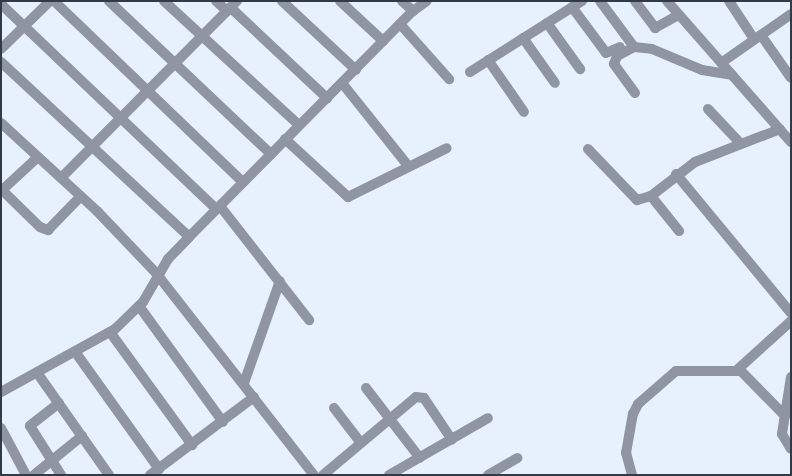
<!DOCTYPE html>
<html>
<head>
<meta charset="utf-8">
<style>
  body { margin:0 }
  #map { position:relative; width:792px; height:476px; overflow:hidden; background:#e6f1fc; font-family:"IBM Plex Serif",serif }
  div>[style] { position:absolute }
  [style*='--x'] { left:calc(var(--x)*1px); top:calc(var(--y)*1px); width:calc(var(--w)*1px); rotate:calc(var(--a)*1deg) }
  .minor>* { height:10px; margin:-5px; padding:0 5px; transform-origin:5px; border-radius:5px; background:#8f95a3 }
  span { translate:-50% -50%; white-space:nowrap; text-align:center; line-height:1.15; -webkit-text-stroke:3px #fcfcfc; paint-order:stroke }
  .frame { position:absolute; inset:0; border:2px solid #303b46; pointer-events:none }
</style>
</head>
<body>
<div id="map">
  <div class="minor">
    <i style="--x:54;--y:1;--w:262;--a:43.8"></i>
    <i style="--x:109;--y:1;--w:223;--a:43.4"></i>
    <i style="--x:164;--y:1;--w:183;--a:42.6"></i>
    <i style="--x:216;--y:1;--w:15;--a:42"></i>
    <i style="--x:282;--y:1;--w:101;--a:43"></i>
    <i style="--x:340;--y:1;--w:59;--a:42.9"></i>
    <i style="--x:402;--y:1;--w:15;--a:42"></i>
    <i style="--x:600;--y:1;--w:57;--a:53.5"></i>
    <i style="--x:635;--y:1;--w:34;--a:53"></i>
    <i style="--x:655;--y:28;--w:26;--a:-29"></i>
    <i style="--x:667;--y:1;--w:188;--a:48.7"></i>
    <i style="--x:729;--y:1;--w:45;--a:56.7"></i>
    <i style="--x:1;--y:4;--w:297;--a:43.6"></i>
    <i style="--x:572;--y:7;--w:57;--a:53.5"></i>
    <i style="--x:606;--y:53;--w:15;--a:-23"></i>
    <i style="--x:231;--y:8;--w:132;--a:43.2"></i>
    <i style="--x:547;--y:23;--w:57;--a:54.3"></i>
    <i style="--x:400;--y:24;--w:74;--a:48.3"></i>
    <i style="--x:761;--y:35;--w:52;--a:55.1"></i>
    <i style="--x:523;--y:38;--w:55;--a:54.6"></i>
    <i style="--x:1;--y:49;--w:69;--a:-44.4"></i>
    <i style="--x:488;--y:60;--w:63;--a:55.3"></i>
    <i style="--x:1;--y:62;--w:257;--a:42.9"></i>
    <i style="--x:721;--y:63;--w:85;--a:-35"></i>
    <i style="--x:470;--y:72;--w:133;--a:-32.4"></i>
    <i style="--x:342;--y:83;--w:107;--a:51.4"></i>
    <i style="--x:635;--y:93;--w:36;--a:-126"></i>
    <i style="--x:614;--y:64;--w:9;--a:-69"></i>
    <i style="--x:617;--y:56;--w:19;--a:-28"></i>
    <i style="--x:634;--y:47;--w:18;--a:6"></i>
    <i style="--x:652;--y:49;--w:54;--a:22.8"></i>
    <i style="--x:702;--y:70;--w:30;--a:9"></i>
    <i style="--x:708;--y:109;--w:48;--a:46.7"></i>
    <i style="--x:1;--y:123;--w:130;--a:42.5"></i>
    <i style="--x:97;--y:211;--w:86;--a:46.4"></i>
    <i style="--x:156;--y:273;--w:256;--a:52"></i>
    <i style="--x:285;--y:139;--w:86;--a:42.6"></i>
    <i style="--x:348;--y:197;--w:110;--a:-26.3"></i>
    <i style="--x:588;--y:149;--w:71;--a:46.1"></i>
    <i style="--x:637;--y:200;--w:15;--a:-16"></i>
    <i style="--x:651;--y:196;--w:56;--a:-37.7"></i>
    <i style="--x:695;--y:162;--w:91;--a:-21.2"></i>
    <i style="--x:676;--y:174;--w:180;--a:50.4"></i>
    <i style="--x:61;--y:178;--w:250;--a:-45.2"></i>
    <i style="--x:1;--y:189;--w:54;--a:44.3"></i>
    <i style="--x:40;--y:227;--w:9;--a:21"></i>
    <i style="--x:48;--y:230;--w:47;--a:-45.9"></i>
    <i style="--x:1;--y:191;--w:50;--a:-42.6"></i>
    <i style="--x:651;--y:196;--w:45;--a:51.3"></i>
    <i style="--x:220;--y:206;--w:145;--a:52"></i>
    <i style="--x:139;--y:306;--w:143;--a:54.1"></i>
    <i style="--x:110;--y:332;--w:140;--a:54"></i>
    <i style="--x:76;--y:353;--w:143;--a:54.4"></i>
    <i style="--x:737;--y:370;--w:73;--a:-42.2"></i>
    <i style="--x:38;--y:374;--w:123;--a:54.9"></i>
    <i style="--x:791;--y:377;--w:58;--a:99"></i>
    <i style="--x:782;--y:434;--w:17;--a:59"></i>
    <i style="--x:244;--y:383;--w:108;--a:-70.6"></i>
    <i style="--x:366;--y:388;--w:88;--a:52.4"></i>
    <i style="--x:1;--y:392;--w:130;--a:-28.9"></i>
    <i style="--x:115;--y:329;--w:39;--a:-44"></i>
    <i style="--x:143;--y:302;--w:50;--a:-59.8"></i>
    <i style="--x:168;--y:259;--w:30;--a:-46"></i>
    <i style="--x:189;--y:237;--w:318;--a:-45.3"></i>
    <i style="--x:413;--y:11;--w:17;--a:-36"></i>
    <i style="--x:59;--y:403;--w:37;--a:142"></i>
    <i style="--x:30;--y:426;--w:58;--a:57.7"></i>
    <i style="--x:334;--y:408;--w:44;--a:52.4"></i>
    <i style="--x:1;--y:428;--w:53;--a:62"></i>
    <i style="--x:34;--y:475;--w:62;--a:-39.1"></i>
    <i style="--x:150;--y:475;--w:130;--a:-36.9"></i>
    <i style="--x:323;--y:475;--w:121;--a:-40"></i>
    <i style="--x:416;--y:397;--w:8;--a:7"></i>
    <i style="--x:424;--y:398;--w:50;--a:56.3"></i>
    <i style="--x:389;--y:475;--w:114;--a:-29.9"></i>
    <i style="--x:488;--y:475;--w:34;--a:-30"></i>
    <i style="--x:632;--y:475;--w:23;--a:-105"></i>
    <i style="--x:626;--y:453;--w:40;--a:-80"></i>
    <i style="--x:633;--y:414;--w:11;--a:-63"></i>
    <i style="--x:638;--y:404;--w:50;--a:-41"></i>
    <i style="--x:676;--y:371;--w:65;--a:0"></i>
    <i style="--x:741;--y:371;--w:63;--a:45.6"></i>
  </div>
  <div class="frame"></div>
</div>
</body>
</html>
